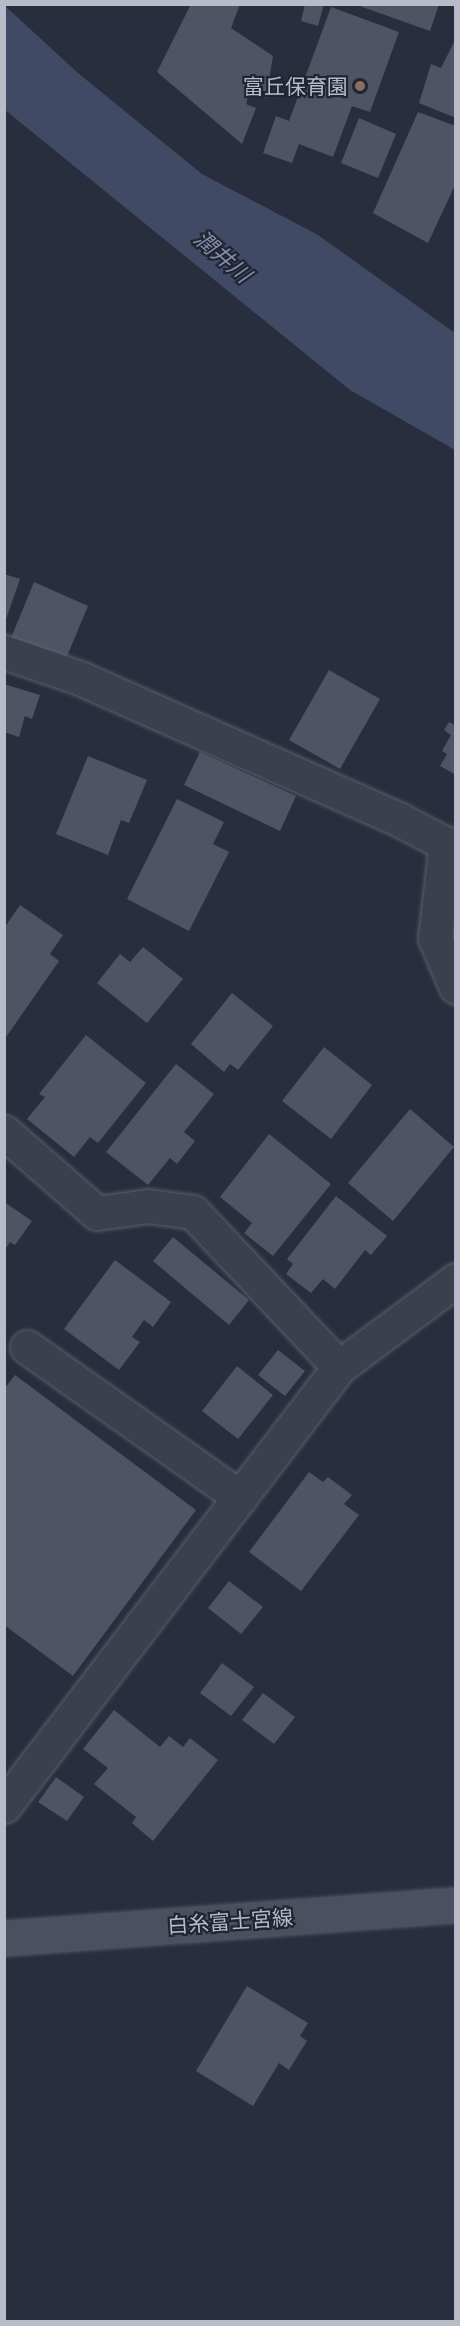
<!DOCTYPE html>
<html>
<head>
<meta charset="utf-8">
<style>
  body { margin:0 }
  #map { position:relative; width:460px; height:2326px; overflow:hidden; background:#282e3d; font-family:"Noto Sans","Noto Sans JP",sans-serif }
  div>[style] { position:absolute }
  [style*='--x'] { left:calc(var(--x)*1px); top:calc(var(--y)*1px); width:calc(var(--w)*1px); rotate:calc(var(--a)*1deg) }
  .water>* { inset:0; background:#404a64 }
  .building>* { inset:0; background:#4f5465 }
  .roads { filter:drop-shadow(0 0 2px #5a5e6b) drop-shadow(0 0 2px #5a5e6b) }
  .minor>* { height:33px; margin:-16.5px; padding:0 16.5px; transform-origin:16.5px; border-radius:16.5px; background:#3c404d }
  .secondary>* { height:33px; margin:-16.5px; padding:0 16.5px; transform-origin:16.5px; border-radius:16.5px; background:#4b4f5f }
  .dots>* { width:16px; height:16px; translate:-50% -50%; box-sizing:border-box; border:3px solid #212532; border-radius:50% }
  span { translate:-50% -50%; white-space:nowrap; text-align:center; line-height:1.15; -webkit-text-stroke:4.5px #212532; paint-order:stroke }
  .poi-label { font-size:21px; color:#b8bcc8 }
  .right { translate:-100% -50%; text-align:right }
  .street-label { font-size:21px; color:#b8bcc8 }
  .water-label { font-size:22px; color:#848eab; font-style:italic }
  .frame { position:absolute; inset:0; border:6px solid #b8bcc8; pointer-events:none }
</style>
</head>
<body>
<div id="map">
  <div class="water">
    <i style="clip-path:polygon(4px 5px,78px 73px,202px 174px,318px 235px,455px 333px,455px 450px,350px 390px,5px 110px)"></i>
  </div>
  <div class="building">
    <i style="clip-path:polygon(191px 4px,240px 4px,231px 28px,273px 56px,266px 98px,250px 90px,246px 104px,256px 108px,242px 144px,157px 72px)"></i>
    <i style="clip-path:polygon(305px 4px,324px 4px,318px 26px,301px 21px)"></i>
    <i style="clip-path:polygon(354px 4px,439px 4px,430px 31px)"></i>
    <i style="clip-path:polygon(331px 7px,399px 32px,370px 112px,352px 106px,333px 157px,299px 144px,292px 163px,263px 153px,276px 116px,289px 121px)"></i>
    <i style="clip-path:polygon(456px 38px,456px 118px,419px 103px,431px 64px,441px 68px)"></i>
    <i style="clip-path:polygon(418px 112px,456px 126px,456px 183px,428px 243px,373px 213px)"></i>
    <i style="clip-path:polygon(359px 118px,396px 134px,378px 178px,341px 163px)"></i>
    <i style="clip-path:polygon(4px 574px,20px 579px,5px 622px,4px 622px)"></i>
    <i style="clip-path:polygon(34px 582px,88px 606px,65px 661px,11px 638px)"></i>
    <i style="clip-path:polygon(329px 670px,380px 699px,340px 769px,289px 740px)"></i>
    <i style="clip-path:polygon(4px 684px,40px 695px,32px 719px,25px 716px,19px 737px,4px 732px)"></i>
    <i style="clip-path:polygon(449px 722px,456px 726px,456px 775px,440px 766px,447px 754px,442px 751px,451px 735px,444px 730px)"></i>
    <i style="clip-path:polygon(200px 752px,296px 796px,280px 831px,184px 785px)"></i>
    <i style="clip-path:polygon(88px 756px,147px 780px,129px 823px,121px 820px,108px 855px,56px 834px)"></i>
    <i style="clip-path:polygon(177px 799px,224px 822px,213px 844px,229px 852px,189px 931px,127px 899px)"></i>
    <i style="clip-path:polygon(20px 905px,63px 935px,50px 954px,59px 961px,4px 1040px,4px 928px)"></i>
    <i style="clip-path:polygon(143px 947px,183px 979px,147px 1023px,97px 983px,120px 954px,130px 962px)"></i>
    <i style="clip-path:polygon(232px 993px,273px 1026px,238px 1070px,230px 1064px,224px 1072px,191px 1044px)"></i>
    <i style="clip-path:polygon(86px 1035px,146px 1083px,98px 1143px,90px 1137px,74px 1157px,27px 1119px,45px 1097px,39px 1094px)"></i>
    <i style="clip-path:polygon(324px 1047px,372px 1085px,331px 1139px,282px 1101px)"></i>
    <i style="clip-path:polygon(176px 1064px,214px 1094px,184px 1132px,195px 1141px,177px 1164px,170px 1158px,148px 1185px,106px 1152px)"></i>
    <i style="clip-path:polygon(410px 1109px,454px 1147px,393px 1221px,348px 1183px)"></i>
    <i style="clip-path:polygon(269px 1134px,331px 1184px,273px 1256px,244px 1233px,252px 1223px,220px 1197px)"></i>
    <i style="clip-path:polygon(336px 1196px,387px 1236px,371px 1255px,365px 1250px,335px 1289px,323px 1279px,311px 1293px,286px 1274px,293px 1264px,287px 1259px)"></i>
    <i style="clip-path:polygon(4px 1202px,32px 1221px,15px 1245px,10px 1242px,4px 1251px)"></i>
    <i style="clip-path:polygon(173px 1237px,249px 1300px,229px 1325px,153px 1261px)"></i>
    <i style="clip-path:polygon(115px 1260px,171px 1302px,153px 1327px,144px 1320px,132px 1337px,140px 1342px,119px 1370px,64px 1329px)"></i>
    <i style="clip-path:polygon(278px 1350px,305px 1371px,285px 1396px,258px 1375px)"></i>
    <i style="clip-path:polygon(237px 1366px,273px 1395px,238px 1439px,202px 1411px)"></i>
    <i style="clip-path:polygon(15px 1375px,196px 1510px,73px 1676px,4px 1625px,4px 1389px)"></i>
    <i style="clip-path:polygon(309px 1472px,323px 1482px,328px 1477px,352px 1495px,344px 1504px,359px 1515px,301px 1591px,249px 1552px)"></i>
    <i style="clip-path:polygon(229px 1581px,263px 1607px,241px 1634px,208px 1608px)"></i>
    <i style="clip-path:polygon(222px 1663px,254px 1687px,231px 1716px,200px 1693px)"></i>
    <i style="clip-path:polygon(263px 1693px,295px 1717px,274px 1744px,242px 1720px)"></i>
    <i style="clip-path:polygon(114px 1710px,160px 1747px,169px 1736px,183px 1747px,190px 1738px,218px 1760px,153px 1841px,132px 1823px,136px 1817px,94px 1784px,108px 1768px,83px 1749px)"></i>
    <i style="clip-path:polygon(56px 1777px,84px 1797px,67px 1821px,38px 1802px)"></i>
    <i style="clip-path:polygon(247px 1986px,308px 2023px,300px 2036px,307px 2041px,289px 2070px,279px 2063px,253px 2106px,196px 2071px)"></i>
  </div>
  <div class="roads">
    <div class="minor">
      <i style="--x:4;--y:652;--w:80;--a:18.9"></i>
      <i style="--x:80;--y:678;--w:350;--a:23.9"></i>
      <i style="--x:400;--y:820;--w:52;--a:27.6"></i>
      <i style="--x:446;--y:844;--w:10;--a:6"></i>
      <i style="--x:446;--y:844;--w:95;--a:96.7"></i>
      <i style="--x:435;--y:938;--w:53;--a:66.8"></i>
      <i style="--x:4;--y:1132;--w:123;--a:41.1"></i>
      <i style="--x:97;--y:1213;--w:51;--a:-7.8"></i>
      <i style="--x:148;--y:1206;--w:45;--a:7.6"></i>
      <i style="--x:193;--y:1212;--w:213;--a:46.7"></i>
      <i style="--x:27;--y:1347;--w:261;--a:35.2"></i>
      <i style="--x:4;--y:1806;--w:552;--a:-52.65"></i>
      <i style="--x:339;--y:1367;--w:146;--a:-36.6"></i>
    </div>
    <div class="secondary">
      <i style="--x:4;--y:1938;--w:453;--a:-4.2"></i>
    </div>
  </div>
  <div class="dots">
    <i style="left:360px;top:86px;background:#8d6e63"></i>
  </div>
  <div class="poi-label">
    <span class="right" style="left:348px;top:86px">富丘保育園</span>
  </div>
  <div class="street-label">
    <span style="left:230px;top:1921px;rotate:-4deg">白糸富士宮線</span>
  </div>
  <div class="water-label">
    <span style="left:223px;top:256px;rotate:41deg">潤井川</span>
  </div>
  <div class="frame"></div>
</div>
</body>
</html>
